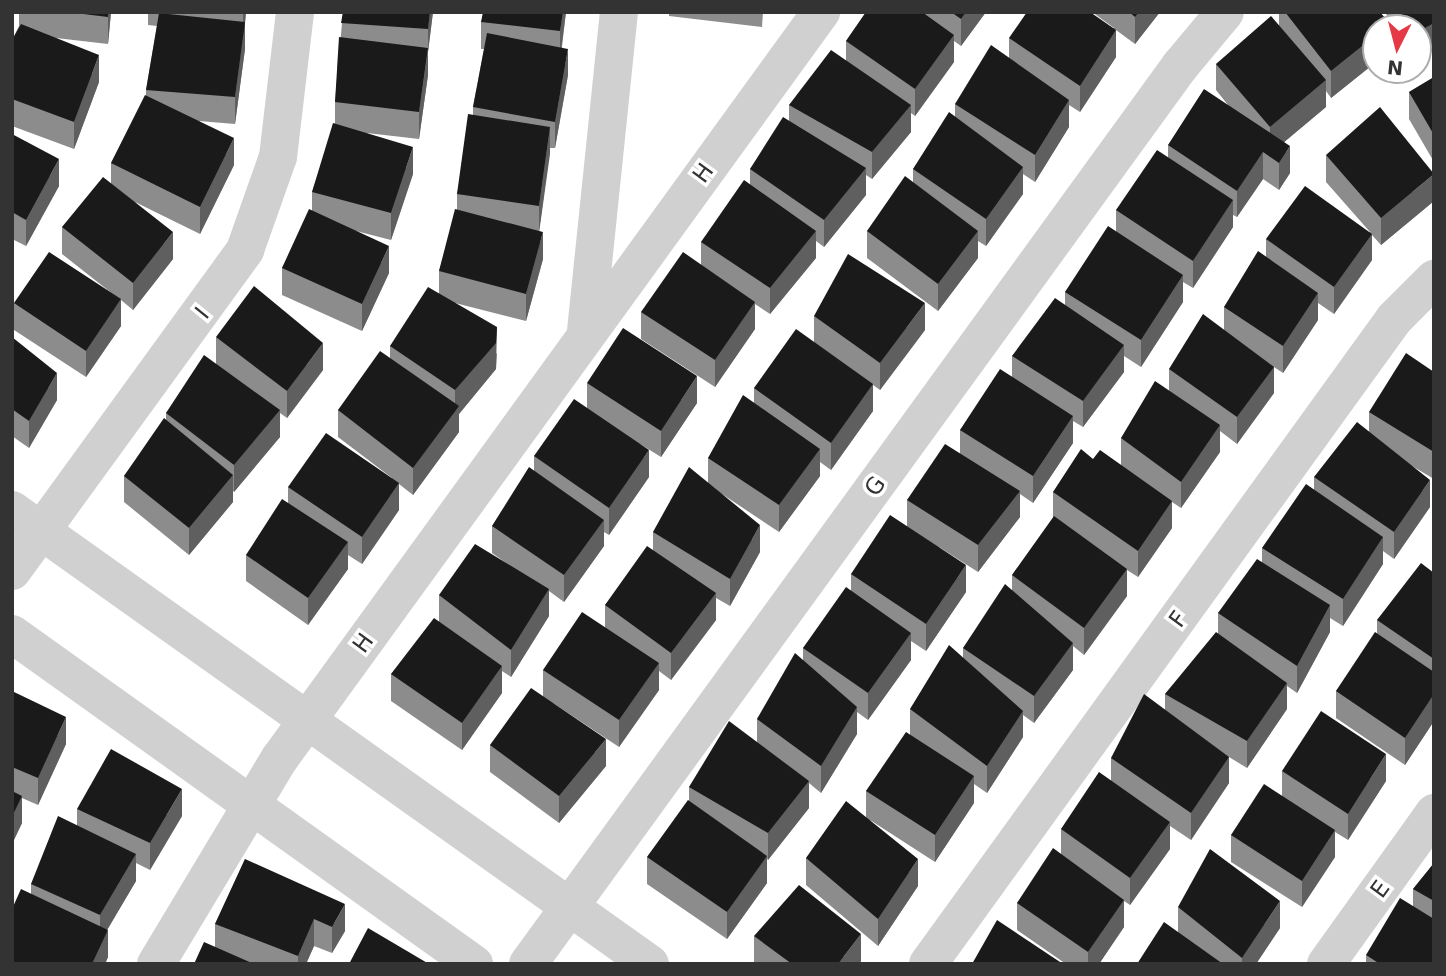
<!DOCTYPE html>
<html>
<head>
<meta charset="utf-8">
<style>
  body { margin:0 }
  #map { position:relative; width:1446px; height:976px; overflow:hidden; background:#fff; font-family:"DejaVu Sans",sans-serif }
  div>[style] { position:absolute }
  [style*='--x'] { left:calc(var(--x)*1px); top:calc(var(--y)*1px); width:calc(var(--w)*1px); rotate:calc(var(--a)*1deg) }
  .street>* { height:38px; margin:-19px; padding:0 19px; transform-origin:19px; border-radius:19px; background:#d0d0d0 }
  .wall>* { inset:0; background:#8c8c8c }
  .shaded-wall>* { inset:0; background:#5f5f5f }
  .building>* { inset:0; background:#1a1a1a }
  span { translate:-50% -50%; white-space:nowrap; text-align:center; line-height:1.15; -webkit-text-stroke:7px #fff; paint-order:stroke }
  .street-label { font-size:23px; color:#333 }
  .frame { position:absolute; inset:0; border:14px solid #333; pointer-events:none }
  .north { position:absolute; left:1362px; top:14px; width:70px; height:70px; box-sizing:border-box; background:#fff; border:2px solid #adadad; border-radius:50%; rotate:186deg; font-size:19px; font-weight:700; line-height:28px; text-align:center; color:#333 }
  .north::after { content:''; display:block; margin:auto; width:24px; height:32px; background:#e63946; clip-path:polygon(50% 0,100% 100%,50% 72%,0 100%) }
</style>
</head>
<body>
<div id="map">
  <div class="street">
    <i style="--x:586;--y:331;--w:321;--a:-84.1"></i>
    <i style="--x:12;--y:510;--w:783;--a:35.44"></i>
    <i style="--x:12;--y:571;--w:397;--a:-54"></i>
    <i style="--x:245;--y:250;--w:99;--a:-70.5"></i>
    <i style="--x:278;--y:157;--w:146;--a:-83.3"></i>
    <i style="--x:12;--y:634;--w:568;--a:35.54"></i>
    <i style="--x:156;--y:964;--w:240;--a:-59"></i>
    <i style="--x:280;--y:758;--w:922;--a:-54.05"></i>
    <i style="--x:528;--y:964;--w:1110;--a:-54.02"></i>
    <i style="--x:1180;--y:66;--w:70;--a:-50.2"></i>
    <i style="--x:928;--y:964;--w:796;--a:-54.15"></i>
    <i style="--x:1394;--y:319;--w:57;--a:-45"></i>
    <i style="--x:1326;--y:964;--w:186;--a:-54.4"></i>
  </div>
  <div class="wall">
    <i style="clip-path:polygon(19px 12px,111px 12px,108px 44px,56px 38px,99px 82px,74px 149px,12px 126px,12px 40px,19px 26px)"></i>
    <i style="clip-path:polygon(148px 12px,246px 12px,245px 23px,245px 49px,235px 124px,199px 121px,234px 165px,200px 234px,135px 202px,173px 259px,133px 310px,121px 300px,121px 326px,86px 377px,14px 330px,14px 303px,114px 295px,62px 254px,62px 227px,111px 183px,111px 163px,146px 96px,146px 90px,157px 26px,148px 25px)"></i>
    <i style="clip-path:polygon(343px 12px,433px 12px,428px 52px,428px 75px,419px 139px,367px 133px,413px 174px,391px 240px,356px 231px,389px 273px,362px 331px,282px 295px,282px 268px,312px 211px,312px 192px,335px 123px,335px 102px)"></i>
    <i style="clip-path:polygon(566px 12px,562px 47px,568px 75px,555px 148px,550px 148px,539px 231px,543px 259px,526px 321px,455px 303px,497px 354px,496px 369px,459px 414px,459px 432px,413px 495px,399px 484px,399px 510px,362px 564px,348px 555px,348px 569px,308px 625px,246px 581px,246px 555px,288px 503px,288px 487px,392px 478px,338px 437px,338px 410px,390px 358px,390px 346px,439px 293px,439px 271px,457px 209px,457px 194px,473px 115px,473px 107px,484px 49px,481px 49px,481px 22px)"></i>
    <i style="clip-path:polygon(669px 12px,763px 12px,762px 27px,669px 16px)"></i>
    <i style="clip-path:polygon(866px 12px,986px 12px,961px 46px,954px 41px,954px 62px,915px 116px,911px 113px,911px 132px,872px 179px,866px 175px,866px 195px,824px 247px,816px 241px,816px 258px,770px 314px,755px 304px,755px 329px,715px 387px,641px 339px,641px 312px,701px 265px,701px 242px,750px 184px,750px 169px,789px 121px,789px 105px,846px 61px,846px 41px)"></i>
    <i style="clip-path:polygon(1092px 12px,1160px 12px,1135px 44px,1116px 30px,1116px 57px,1080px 112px,1069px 105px,1069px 127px,1035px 182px,1023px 174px,1023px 194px,986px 246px,978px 241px,978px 258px,938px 311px,867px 258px,867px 231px,913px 182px,913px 169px,955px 117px,955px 104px,1009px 58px,1009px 38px,1114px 28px)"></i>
    <i style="clip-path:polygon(1279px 12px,1380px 12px,1390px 28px,1376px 28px,1376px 62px,1331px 98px,1326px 91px,1326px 107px,1284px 142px,1290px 173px,1279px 190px,1263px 179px,1237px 217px,1233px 215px,1233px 227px,1193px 288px,1183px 282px,1183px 302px,1141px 367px,1124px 356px,1124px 372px,1083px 427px,1073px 421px,1073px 443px,1033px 503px,1020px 494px,1020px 517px,978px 572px,939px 547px,966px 592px,926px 651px,911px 641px,911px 660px,868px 720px,857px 712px,857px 734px,821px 793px,809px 783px,809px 808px,768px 860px,767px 859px,767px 883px,727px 939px,647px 884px,647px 857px,689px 801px,689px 787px,757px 742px,757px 719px,803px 660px,803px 648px,851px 591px,851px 574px,907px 526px,907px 500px,960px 453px,960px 430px,1012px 377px,1012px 356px,1065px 305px,1065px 292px,1116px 232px,1116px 210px,1168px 158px,1168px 145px,1228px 105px,1216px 90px,1216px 64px,1279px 25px)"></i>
    <i style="clip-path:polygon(1385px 12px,1434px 12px,1434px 50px,1418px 59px,1418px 28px,1394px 28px)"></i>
    <i style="clip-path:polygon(1434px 77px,1434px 162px,1409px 119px,1409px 92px)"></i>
    <i style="clip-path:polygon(12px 134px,59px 186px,26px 246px,12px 239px)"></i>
    <i style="clip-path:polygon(1326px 155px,1434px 201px,1381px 245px,1372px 235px,1372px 260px,1334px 314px,1318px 303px,1318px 320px,1283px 373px,1274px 367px,1274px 393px,1237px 444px,1220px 431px,1220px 452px,1181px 508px,1172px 502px,1172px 528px,1138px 577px,1127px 570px,1127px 596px,1084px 655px,1073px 646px,1073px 670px,1034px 723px,1023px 715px,1023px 737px,987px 793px,974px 784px,974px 803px,935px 862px,870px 820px,918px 886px,878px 946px,806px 885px,806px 858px,866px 817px,866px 791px,910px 735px,910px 709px,963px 658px,963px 648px,1012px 590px,1012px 575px,1053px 518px,1053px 492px,1093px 459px,1121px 465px,1121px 438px,1169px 391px,1169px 369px,1224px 330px,1224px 307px,1266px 257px,1266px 239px,1370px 232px,1326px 182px)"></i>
    <i style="clip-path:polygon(814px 316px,925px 330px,880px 390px,873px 385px,873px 411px,831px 470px,820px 462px,820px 476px,779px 532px,722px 494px,760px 552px,730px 606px,716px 598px,716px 620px,671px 680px,659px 671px,659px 690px,619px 747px,553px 703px,606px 766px,559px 823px,490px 772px,490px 745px,543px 696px,543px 670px,605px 628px,605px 605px,653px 550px,653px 532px,708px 483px,708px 458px,754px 402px,754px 388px,814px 342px)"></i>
    <i style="clip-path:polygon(1434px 331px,1434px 361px,1432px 360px,1432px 333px)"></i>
    <i style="clip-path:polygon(12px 337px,57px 400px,29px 448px,12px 436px)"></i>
    <i style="clip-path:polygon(216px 337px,323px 370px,287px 418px,280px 413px,280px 437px,234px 492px,233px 491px,233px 502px,189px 555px,124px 502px,124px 476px,166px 420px,166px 413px,216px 364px)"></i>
    <i style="clip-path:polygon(1434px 372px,1434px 479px,1412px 466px,1430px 507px,1394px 559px,1383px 551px,1383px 564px,1343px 626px,1330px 618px,1330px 632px,1297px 693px,1287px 686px,1287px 709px,1247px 768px,1229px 757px,1229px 783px,1191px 840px,1170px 826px,1170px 849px,1130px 905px,1124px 901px,1124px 927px,1099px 964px,1066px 964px,1017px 930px,1017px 903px,1061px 854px,1061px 829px,1111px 780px,1111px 758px,1165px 709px,1165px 694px,1218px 634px,1218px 613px,1262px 563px,1262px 548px,1314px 489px,1314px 477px,1369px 431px,1369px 412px)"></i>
    <i style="clip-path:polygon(587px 383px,697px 403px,661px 457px,640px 444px,649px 477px,609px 535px,604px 532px,604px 546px,564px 602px,549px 591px,549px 616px,511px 677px,502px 671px,502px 693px,462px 750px,391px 701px,391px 674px,439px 621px,439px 595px,513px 568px,492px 553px,492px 526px,534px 471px,534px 456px,587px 408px)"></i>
    <i style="clip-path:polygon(1434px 573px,1434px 721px,1405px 765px,1336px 718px,1336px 691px,1377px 634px,1377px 620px)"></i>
    <i style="clip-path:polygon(12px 691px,66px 744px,38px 805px,22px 798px,22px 823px,12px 844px)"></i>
    <i style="clip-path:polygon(1282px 771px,1386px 781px,1348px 840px,1335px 832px,1335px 857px,1302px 907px,1231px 862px,1231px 835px,1282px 796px)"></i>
    <i style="clip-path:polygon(77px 809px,182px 816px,150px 870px,136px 863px,136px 881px,107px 930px,108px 957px,105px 964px,12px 964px,31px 894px,31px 884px,77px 825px)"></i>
    <i style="clip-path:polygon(245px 859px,345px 931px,332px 953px,314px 946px,306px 964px,194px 964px,215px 947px,215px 924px)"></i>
    <i style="clip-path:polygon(1434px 863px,1434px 964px,1366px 964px,1366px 955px,1413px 906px,1413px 889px)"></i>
    <i style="clip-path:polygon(1178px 907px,1280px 928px,1256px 964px,1137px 964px,1178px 932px)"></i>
    <i style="clip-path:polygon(754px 936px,861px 961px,859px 964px,755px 964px,754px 962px)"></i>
  </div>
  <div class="shaded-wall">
    <i style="clip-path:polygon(108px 12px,111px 12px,108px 44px)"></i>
    <i style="clip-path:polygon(243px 12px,246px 12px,245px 23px,245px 49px,235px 124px,235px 97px,243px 34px)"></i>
    <i style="clip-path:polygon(430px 12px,433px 12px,428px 52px,428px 75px,419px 139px,419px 112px,428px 51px,428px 29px)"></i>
    <i style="clip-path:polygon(563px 12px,566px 12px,560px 58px,560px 31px)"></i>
    <i style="clip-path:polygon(966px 12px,986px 12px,961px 46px,961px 19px)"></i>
    <i style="clip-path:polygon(1139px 12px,1160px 12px,1135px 44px,1135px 17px)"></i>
    <i style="clip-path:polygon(1434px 23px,1434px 50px,1418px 59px,1418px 32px)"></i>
    <i style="clip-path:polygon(1116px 30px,1116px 57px,1080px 112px,1080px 86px)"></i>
    <i style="clip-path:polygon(954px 35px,954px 62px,915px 116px,915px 89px)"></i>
    <i style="clip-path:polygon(1376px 35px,1376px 62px,1331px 98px,1331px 71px)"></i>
    <i style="clip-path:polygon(568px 49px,568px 75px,555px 148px,555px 122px)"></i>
    <i style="clip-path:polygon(99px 55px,99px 82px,74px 149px,74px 122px)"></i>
    <i style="clip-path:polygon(1326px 80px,1326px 107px,1270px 154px,1270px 127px)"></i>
    <i style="clip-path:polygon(1069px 100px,1069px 127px,1035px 182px,1035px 155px)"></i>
    <i style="clip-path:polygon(911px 105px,911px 132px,872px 179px,872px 152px)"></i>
    <i style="clip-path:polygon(550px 127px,550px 154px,539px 233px,539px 206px)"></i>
    <i style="clip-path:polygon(234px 138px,234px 165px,200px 234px,200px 207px)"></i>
    <i style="clip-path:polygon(1290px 146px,1290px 173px,1279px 190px,1279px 163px)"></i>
    <i style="clip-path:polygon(413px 147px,413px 174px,391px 240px,391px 213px)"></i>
    <i style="clip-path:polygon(1263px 152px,1263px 179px,1237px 217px,1237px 191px)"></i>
    <i style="clip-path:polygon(59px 159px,59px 186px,26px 246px,26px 220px)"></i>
    <i style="clip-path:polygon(1023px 167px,1023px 194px,986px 246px,986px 219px)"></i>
    <i style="clip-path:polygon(866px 168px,866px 195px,824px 247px,824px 220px)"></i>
    <i style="clip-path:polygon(1434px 174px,1434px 201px,1381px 245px,1381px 218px)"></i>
    <i style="clip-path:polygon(1233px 200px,1233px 227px,1193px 288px,1193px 261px)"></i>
    <i style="clip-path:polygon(816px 231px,816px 258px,770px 314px,770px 288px)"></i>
    <i style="clip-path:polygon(978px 231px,978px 258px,938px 311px,938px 284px)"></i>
    <i style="clip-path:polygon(173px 232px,173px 259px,133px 310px,133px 283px)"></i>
    <i style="clip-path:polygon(543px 232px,543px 259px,526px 321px,526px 294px)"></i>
    <i style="clip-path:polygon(1372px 234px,1372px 260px,1334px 314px,1334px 287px)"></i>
    <i style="clip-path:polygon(389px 246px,389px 273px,362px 331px,362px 304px)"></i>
    <i style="clip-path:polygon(1183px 275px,1183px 302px,1141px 367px,1141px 340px)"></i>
    <i style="clip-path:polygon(1318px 293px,1318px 320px,1283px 373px,1283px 346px)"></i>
    <i style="clip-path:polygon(121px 299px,121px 326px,86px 377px,86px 351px)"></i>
    <i style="clip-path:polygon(755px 302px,755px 329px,715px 387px,715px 360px)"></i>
    <i style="clip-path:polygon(925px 303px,925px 330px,880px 390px,880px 363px)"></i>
    <i style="clip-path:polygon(497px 327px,496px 369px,459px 414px,459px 432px,413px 495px,413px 468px,455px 410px,455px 390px)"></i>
    <i style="clip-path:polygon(323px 343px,323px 370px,287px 418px,287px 391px)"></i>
    <i style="clip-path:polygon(1124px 345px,1124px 372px,1083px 427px,1083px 401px)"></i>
    <i style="clip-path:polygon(1274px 367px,1274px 393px,1237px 444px,1237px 417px)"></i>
    <i style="clip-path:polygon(57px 373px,57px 400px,29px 448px,29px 421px)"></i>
    <i style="clip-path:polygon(697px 376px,697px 403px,661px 457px,661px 431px)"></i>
    <i style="clip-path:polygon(873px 384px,873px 411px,831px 470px,831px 443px)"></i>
    <i style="clip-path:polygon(280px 410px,280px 437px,234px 492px,234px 465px)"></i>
    <i style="clip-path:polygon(1073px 416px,1073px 443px,1033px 503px,1033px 476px)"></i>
    <i style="clip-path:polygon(1220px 425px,1220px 452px,1181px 508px,1181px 482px)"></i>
    <i style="clip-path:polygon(820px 449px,820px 476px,779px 532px,779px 505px)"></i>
    <i style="clip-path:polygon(649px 450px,649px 477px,609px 535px,609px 508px)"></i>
    <i style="clip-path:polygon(233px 475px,233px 502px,189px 555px,189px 528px)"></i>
    <i style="clip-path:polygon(1430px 480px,1430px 507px,1394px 559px,1394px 532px)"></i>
    <i style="clip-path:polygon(399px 483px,399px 510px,362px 564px,362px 537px)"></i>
    <i style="clip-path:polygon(1020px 491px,1020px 517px,978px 572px,978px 545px)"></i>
    <i style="clip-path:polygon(1172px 501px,1172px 528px,1138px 577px,1138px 551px)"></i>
    <i style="clip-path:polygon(604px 520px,604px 546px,564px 602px,564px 575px)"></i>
    <i style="clip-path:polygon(760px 525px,760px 552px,730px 606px,730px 579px)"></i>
    <i style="clip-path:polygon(1383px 537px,1383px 564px,1343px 626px,1343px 599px)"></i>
    <i style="clip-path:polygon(348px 542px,348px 569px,308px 625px,308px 598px)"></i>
    <i style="clip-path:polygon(966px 565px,966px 592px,926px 651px,926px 624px)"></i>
    <i style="clip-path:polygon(1127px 569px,1127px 596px,1084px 655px,1084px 628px)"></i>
    <i style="clip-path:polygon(549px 589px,549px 616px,511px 677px,511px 650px)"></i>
    <i style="clip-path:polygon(716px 593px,716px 620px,671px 680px,671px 653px)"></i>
    <i style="clip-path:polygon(1330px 605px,1330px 632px,1297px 693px,1297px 666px)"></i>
    <i style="clip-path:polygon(911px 633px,911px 660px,868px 720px,868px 693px)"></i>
    <i style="clip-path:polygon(1073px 643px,1073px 670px,1034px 723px,1034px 696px)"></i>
    <i style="clip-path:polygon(659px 663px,659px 690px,619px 747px,619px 720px)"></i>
    <i style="clip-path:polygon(502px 666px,502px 693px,462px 750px,462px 723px)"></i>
    <i style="clip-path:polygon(1287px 683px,1287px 709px,1247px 768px,1247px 741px)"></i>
    <i style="clip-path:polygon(1434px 694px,1434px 721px,1405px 765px,1405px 738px)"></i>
    <i style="clip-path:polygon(857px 707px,857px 734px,821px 793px,821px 766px)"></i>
    <i style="clip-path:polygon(1023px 711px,1023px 737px,987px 793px,987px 766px)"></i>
    <i style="clip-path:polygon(66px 717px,66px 744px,38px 805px,38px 778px)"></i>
    <i style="clip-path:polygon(606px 739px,606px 766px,559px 823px,559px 796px)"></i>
    <i style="clip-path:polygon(1386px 754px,1386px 781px,1348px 840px,1348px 814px)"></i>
    <i style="clip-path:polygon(1229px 757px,1229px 783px,1191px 840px,1191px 813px)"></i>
    <i style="clip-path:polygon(974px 776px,974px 803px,935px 862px,935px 835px)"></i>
    <i style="clip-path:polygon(809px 781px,809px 808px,768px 860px,768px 833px)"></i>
    <i style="clip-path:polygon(182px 789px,182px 816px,150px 870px,150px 843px)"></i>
    <i style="clip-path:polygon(22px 796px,22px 823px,12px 844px,12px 817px)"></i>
    <i style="clip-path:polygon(1170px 822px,1170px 849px,1130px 905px,1130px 878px)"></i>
    <i style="clip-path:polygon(1335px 830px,1335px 857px,1302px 907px,1302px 881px)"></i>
    <i style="clip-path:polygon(136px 854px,136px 881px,100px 942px,100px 915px)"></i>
    <i style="clip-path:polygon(767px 856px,767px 883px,727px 939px,727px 912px)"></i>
    <i style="clip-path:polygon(918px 859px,918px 886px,878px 946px,878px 919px)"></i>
    <i style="clip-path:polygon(1124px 900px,1124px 927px,1099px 964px,1088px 964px,1088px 952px)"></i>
    <i style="clip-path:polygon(1280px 901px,1280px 928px,1256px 964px,1242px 964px,1242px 958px)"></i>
    <i style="clip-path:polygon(345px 904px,345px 931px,332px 953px,332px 927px)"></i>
    <i style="clip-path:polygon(314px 919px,314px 946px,306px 964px,298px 964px,298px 956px)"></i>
    <i style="clip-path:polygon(108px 930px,108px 957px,105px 964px,92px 964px)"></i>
    <i style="clip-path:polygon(861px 934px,861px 961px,859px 964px,838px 964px)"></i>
  </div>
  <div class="building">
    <i style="clip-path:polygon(67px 12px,108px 12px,108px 17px)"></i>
    <i style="clip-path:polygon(343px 12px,430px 12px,428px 29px,341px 23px)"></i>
    <i style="clip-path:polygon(483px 12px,563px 12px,560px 31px,481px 22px)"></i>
    <i style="clip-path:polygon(866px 12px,922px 12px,954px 35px,915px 89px,846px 41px)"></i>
    <i style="clip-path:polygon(951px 12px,966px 12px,961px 19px)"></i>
    <i style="clip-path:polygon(1027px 12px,1090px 12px,1116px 30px,1080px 86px,1009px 38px)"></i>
    <i style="clip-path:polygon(1129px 12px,1139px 12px,1135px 17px)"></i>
    <i style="clip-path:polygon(1285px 12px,1380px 12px,1390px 24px,1385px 28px,1376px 28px,1376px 35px,1331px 71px)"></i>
    <i style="clip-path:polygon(1400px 12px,1434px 12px,1434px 23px,1418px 32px,1418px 28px,1409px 28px)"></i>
    <i style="clip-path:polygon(159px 13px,245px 22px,235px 97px,146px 90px)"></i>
    <i style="clip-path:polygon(1271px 16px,1326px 80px,1270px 127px,1216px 64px)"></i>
    <i style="clip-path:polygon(21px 24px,99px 55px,74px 122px,12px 99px,12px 40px)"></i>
    <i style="clip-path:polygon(487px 33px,568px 49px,555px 122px,473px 107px)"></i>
    <i style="clip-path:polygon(339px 37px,428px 48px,419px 112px,335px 102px)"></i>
    <i style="clip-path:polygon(991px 45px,1069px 100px,1035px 155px,955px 104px)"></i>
    <i style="clip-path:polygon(831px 50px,911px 105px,872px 152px,789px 105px)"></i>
    <i style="clip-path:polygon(1434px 77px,1434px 135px,1409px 92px)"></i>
    <i style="clip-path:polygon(1204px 89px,1290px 146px,1279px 163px,1263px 152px,1237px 191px,1168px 145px)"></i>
    <i style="clip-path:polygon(145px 95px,234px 138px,200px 207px,111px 163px)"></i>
    <i style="clip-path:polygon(1380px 107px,1434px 174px,1381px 218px,1326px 155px)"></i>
    <i style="clip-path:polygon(949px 112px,1023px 167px,986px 219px,913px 169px)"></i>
    <i style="clip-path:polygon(468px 114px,550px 127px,539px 206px,457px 194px)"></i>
    <i style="clip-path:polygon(783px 117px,866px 168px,824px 220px,750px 169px)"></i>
    <i style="clip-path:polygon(333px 123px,413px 147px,391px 213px,312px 192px)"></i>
    <i style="clip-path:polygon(12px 134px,59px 159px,26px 220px,12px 212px)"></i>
    <i style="clip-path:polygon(1157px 150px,1233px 200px,1193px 261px,1116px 210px)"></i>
    <i style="clip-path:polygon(905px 176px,978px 231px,938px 284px,867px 231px)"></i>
    <i style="clip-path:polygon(103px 177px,173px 232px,133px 283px,62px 227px)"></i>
    <i style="clip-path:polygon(744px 180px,816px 231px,770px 288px,701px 242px)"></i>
    <i style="clip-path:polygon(1305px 186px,1372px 234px,1334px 287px,1266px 239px)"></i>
    <i style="clip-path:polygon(309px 209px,389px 246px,362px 304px,282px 268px)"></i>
    <i style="clip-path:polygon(455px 209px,543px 232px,526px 294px,439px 271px)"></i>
    <i style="clip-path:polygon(1108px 226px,1183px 275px,1141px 340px,1065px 292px)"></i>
    <i style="clip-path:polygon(1258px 251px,1318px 293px,1283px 346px,1224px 307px)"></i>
    <i style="clip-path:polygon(49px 252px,121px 299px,86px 351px,14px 303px)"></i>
    <i style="clip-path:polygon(683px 252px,755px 302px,715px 360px,641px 312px)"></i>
    <i style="clip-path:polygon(848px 254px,925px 303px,880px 363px,814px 316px)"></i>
    <i style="clip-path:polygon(254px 286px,323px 343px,287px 391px,216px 337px)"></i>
    <i style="clip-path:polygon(428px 287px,497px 327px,496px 343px,455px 390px,390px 346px)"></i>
    <i style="clip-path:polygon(1055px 298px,1124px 345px,1083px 401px,1012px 356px)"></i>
    <i style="clip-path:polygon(1203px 314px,1274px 367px,1237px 417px,1169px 369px)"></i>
    <i style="clip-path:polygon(623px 328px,697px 376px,661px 431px,587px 383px)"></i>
    <i style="clip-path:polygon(796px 329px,873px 384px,831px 443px,754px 388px)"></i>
    <i style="clip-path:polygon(12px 337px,57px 373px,29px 421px,12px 409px)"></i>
    <i style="clip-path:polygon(380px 351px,459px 406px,413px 468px,338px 410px)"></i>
    <i style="clip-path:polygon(1406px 353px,1434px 372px,1434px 452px,1369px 412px)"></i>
    <i style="clip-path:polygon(204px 355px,280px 410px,234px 465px,166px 413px)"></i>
    <i style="clip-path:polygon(1000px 369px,1073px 416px,1033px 476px,960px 430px)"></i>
    <i style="clip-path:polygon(1155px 381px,1220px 425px,1181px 482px,1121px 438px)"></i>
    <i style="clip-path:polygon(743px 395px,820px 449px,779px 505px,708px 458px)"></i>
    <i style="clip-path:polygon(574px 399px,649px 450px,609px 508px,534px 456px)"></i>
    <i style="clip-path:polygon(164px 418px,233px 475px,189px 528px,124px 476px)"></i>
    <i style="clip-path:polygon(1357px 422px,1430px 480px,1394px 532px,1314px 477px)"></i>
    <i style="clip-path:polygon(326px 433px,399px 483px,362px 537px,288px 487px)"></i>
    <i style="clip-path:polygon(945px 444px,1020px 491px,978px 545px,907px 500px)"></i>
    <i style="clip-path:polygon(1081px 449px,1093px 459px,1100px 450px,1172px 501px,1138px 551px,1053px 492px)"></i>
    <i style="clip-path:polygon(529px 467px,604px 520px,564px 575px,492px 526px)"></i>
    <i style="clip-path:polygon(689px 467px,760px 525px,730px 579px,653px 532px)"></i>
    <i style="clip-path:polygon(1306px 484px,1383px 537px,1343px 599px,1262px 548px)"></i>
    <i style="clip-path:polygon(282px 499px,348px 542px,308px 598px,246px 555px)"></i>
    <i style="clip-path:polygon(890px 515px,966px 565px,926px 624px,851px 574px)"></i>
    <i style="clip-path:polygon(1054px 516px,1127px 569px,1084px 628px,1012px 575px)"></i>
    <i style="clip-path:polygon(475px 544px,549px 589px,511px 650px,439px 595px)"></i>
    <i style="clip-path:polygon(647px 546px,716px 593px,671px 653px,605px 605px)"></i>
    <i style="clip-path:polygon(1257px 559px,1330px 605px,1297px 666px,1218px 613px)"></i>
    <i style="clip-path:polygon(1421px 563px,1434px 573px,1434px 659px,1377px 620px)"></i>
    <i style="clip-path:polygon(1005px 584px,1073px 643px,1034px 696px,963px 648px)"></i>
    <i style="clip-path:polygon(846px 587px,911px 633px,868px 693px,803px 648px)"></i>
    <i style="clip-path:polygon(582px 612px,659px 663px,619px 720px,543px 670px)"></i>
    <i style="clip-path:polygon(434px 618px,502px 666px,462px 723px,391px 674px)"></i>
    <i style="clip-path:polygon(1216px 632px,1287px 683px,1247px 741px,1165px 694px)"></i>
    <i style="clip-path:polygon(1375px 632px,1434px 672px,1434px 694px,1405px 738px,1336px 691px)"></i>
    <i style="clip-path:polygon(949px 645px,1023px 711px,987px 766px,910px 709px)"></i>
    <i style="clip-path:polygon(795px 653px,857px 707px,821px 766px,757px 719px)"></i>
    <i style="clip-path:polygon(531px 688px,606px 739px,559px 796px,490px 745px)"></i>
    <i style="clip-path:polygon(12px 691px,66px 717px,38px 778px,12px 767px)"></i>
    <i style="clip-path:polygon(1144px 694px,1229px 757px,1191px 813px,1111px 758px)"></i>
    <i style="clip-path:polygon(1321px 711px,1386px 754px,1348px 814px,1282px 771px)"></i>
    <i style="clip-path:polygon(729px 721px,809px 781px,768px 833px,689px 787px)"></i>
    <i style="clip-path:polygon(906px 732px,974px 776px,935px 835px,866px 791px)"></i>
    <i style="clip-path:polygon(111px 749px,182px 789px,150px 843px,77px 809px)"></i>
    <i style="clip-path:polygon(1099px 772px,1170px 822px,1130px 878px,1061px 829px)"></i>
    <i style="clip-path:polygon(1264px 784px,1335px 830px,1302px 881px,1231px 835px)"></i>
    <i style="clip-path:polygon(12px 791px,22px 796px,12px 817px)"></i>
    <i style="clip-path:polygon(688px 800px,767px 856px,727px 912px,647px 857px)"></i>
    <i style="clip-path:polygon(846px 801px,918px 859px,878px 919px,806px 858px)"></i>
    <i style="clip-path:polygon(58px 816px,136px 854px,100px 915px,31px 884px)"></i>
    <i style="clip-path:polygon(1053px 848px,1124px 900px,1088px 952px,1017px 903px)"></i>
    <i style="clip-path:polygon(1210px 849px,1280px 901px,1242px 958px,1178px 907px)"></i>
    <i style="clip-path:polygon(245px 859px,345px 904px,332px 927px,314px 919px,298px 956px,215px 924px)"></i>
    <i style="clip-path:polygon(1434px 863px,1434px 901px,1413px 889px)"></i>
    <i style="clip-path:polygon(799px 885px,861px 934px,838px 964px,792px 964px,754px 936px)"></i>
    <i style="clip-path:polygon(21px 889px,108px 930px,92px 964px,12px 964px,12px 909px)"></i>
    <i style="clip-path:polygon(1400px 898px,1434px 919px,1434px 964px,1380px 964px,1366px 955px)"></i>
    <i style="clip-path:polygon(997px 920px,1063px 964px,972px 964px)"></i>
    <i style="clip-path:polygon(1164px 922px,1223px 964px,1137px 964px)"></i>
    <i style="clip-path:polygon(368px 928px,429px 964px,349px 964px)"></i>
    <i style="clip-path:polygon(204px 942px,254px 964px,194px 964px)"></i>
  </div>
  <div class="street-label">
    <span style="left:703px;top:173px;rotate:-54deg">H</span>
    <span style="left:202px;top:313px;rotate:-51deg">I</span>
    <span style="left:875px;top:486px;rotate:-54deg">G</span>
    <span style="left:1178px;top:619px;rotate:-54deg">F</span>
    <span style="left:363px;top:643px;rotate:-54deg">H</span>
    <span style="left:1380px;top:889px;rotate:-54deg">E</span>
  </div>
  <div class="frame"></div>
  <div class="north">N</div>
</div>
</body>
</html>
